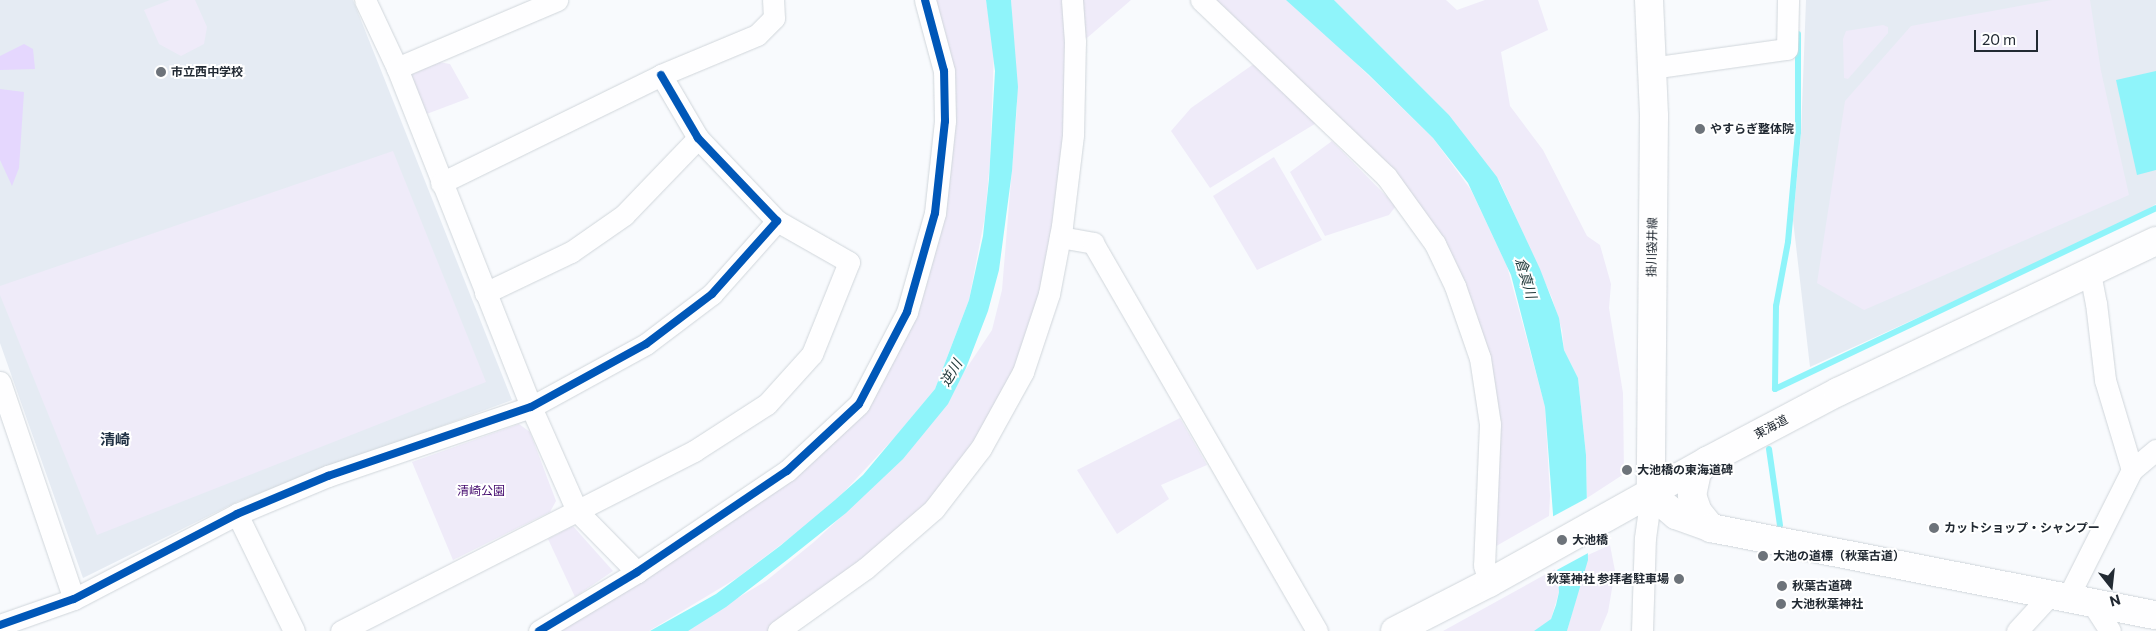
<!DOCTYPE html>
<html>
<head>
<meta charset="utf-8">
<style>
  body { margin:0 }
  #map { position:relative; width:2156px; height:631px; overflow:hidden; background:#f8fafd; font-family:Commissioner,"Noto Sans JP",sans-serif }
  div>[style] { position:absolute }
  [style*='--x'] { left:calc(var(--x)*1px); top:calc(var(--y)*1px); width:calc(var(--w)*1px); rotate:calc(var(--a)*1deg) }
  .built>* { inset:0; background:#e5ebf3 }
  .green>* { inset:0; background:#efebf9 }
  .forest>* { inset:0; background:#e5d7fe }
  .water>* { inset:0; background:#8ff4fa }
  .pier>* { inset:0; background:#f8fafd }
  .stream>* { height:6px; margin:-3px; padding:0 3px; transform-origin:3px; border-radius:3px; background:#8ff4fa }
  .roads { filter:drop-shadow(0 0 1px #d0d6db) drop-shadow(0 0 1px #d0d6db) }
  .street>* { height:21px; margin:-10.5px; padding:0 10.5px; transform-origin:10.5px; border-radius:10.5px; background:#fefeff }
  .secondary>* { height:28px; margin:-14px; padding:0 14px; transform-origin:14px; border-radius:14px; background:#fefeff }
  .cycleway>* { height:8px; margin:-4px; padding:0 4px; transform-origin:4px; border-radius:4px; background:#0057b8 }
  .dots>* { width:14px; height:14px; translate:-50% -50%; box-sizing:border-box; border:2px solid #fff; border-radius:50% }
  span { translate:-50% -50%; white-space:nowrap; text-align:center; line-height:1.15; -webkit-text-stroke:4px #fff; paint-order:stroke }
  .poi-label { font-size:12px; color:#222a33; font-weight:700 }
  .left { translate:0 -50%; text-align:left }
  .right { translate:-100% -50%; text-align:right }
  .street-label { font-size:12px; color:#222a33 }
  .park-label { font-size:12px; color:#40056b }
  .water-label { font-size:14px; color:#20393a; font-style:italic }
  .quarter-label { font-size:15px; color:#213244; font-weight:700 }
  .north { position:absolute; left:2086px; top:561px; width:50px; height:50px; -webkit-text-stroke:4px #fff; paint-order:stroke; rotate:164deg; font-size:14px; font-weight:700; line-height:20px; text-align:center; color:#222a33 }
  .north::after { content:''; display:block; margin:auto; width:18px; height:22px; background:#222a33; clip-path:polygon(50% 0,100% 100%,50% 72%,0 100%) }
  .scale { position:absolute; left:1974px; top:30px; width:64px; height:22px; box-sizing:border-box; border:2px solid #222a33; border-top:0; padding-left:6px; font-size:15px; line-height:18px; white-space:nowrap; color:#222a33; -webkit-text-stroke:4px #fff; paint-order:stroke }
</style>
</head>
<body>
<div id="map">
  <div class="built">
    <i style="clip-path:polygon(0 0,353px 0,512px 400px,239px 501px,83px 578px,0 343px)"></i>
    <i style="clip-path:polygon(1806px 0,2156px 0,2156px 204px,2129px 221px,1810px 367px,1793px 220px,1801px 134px)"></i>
  </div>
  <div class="green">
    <i style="clip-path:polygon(170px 0,195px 0,207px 27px,204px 44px,181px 56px,159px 44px,144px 10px)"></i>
    <i style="clip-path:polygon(925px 0,986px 0,994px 52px,990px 161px,985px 216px,969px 300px,935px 389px,896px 436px,828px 509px,737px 578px,649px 631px,561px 631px,716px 534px,792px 475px,844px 428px,932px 232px,946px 73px)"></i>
    <i style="clip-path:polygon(1011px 0,1070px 0,1071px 151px,1034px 338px,934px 509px,778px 631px,682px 631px,766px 581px,814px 542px,874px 486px,924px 432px,992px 330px,1002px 290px,1017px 107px)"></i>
    <i style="clip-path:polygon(1078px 0,1131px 0,1080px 44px)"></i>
    <i style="clip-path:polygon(1199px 0,1291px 0,1433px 138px,1471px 190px,1507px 266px,1545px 406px,1550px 496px,1549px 516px,1491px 549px,1472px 334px,1391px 178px)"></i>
    <i style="clip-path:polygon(1334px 0,1446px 0,1457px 10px,1485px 0,1538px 0,1548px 30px,1501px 52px,1510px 106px,1543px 150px,1587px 236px,1600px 245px,1611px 284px,1609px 308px,1623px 393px,1624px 474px,1587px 498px,1586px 455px,1578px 378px,1564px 350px,1562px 330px,1552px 298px,1500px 182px,1449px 115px)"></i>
    <i style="clip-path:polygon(2052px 0,2090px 0,2101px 71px,2129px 195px,1864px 310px,1817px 283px,1845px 101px,1911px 26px)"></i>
    <i style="clip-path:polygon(1883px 25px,1888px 27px,1888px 33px,1848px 79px,1844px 78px,1843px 39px,1846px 31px)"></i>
    <i style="clip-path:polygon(1258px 61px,1318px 122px,1210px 188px,1171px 131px,1191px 108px)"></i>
    <i style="clip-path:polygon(439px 62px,450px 64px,469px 98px,424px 115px,410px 84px,411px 75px)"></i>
    <i style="clip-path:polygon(1332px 141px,1396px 206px,1389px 215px,1325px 236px,1290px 172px)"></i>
    <i style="clip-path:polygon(393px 151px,486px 382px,97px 535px,0 295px,0 286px)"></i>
    <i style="clip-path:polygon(1274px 157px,1322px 240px,1257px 270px,1213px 196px)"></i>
    <i style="clip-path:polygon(1180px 418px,1207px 465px,1161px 485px,1169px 499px,1117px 534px,1077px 470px)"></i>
    <i style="clip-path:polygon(519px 424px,530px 432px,556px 501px,550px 512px,453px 560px,412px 462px)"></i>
    <i style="clip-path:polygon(573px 526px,613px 571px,575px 597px,548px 539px)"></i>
    <i style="clip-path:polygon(1610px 545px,1615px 571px,1608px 612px,1600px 631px,1567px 631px,1588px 555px)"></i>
    <i style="clip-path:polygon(1557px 568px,1559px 592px,1551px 619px,1535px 631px,1443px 631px)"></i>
  </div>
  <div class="forest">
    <i style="clip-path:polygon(24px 44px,33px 49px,35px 69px,0 70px,0 56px)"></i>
    <i style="clip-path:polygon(0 89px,24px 92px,19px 168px,12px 186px,0 160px)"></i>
  </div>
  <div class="water">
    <i style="clip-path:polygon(986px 0,1011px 0,1018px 87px,1012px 171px,999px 270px,988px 311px,966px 368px,948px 404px,903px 459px,846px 513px,787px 560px,726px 607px,688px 631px,650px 631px,716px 594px,780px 546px,835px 500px,863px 475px,935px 389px,969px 300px,983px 236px,989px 179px,995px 71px)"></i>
    <i style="clip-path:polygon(1286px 0,1334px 0,1449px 115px,1497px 177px,1540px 269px,1559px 318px,1564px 350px,1578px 378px,1586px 455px,1588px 560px,1567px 631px,1534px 631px,1551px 619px,1556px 605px,1559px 592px,1557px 568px,1545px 407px,1511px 275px,1468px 183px,1433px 138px,1368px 74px)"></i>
    <i style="clip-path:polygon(2156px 71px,2156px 170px,2137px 175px,2116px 80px)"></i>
  </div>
  <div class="pier">
    <i style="clip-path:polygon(1589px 497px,1590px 552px,1555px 571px,1550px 518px)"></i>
  </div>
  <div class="stream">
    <i style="--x:1798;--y:34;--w:98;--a:90"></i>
    <i style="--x:1798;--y:132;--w:110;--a:95.2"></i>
    <i style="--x:1788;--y:242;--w:65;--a:100.6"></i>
    <i style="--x:1776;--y:306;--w:83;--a:90.7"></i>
    <i style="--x:1775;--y:389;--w:422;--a:-25.4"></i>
    <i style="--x:1769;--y:449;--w:77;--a:81.8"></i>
  </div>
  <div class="roads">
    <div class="street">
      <i style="--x:365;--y:0;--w:75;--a:64.8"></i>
      <i style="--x:397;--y:68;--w:365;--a:68.4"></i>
      <i style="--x:531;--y:407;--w:114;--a:66.1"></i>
      <i style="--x:577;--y:511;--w:86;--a:45.5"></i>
      <i style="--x:1201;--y:0;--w:255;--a:43.6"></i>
      <i style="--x:1386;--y:176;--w:84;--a:54.2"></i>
      <i style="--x:1435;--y:244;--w:47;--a:64.5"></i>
      <i style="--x:1455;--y:286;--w:76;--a:70.9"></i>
      <i style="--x:1480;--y:358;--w:67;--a:81.4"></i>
      <i style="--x:1490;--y:424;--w:141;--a:92.4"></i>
      <i style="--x:1484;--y:565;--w:19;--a:74"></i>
      <i style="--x:397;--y:68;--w:174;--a:-23"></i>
      <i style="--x:1651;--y:68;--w:137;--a:-8"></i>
      <i style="--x:1787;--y:49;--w:49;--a:-88.8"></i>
      <i style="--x:441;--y:183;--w:245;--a:-26.1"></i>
      <i style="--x:661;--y:75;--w:104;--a:-22.6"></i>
      <i style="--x:757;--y:35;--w:24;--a:-45"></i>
      <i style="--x:774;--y:18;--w:18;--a:-93"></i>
      <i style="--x:1060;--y:237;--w:34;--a:10"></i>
      <i style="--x:1093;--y:243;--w:448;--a:60"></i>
      <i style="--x:2090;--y:273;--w:31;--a:79"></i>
      <i style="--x:2096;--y:303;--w:78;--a:83.3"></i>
      <i style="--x:2105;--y:380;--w:94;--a:73.3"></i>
      <i style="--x:485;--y:293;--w:95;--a:-25.5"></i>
      <i style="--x:571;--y:252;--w:65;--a:-34.9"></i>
      <i style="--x:624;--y:215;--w:107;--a:-46.1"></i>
      <i style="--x:0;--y:382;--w:229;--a:71.2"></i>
      <i style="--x:237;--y:514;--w:130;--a:64"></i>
      <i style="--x:2068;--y:597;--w:142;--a:-63.3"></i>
      <i style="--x:2132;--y:470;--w:31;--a:-40"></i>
      <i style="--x:2092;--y:603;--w:33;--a:57"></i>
      <i style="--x:0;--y:625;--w:78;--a:-19.4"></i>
      <i style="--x:74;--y:599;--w:184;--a:-27.5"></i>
      <i style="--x:237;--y:514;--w:99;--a:-22.7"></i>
      <i style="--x:328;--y:476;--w:214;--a:-18.8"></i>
      <i style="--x:531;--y:407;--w:131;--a:-28.7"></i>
      <i style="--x:646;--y:344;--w:83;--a:-37.1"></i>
      <i style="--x:712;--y:294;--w:98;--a:-48.3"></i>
      <i style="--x:777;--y:221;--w:115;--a:-133.6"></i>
      <i style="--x:698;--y:138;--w:73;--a:-120.4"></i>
      <i style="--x:341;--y:631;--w:396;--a:-27"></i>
      <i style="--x:694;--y:451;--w:87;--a:-32.8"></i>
      <i style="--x:767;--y:404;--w:67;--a:-48"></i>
      <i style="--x:812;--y:354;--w:99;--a:-68.1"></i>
      <i style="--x:849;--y:262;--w:83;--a:-150.3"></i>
      <i style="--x:539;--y:631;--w:114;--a:-31"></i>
      <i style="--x:637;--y:572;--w:181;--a:-34"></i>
      <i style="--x:787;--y:471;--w:98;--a:-42.9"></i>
      <i style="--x:859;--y:404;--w:104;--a:-62.4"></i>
      <i style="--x:907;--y:312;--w:103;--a:-74.2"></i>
      <i style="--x:935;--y:213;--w:93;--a:-83.8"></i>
      <i style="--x:945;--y:121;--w:50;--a:-91.1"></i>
      <i style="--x:944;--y:71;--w:73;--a:-105"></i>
      <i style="--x:778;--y:631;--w:108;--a:-35.6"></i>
      <i style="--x:866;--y:568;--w:90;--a:-40.9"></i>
      <i style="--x:934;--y:509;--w:77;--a:-52.4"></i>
      <i style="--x:981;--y:448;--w:87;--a:-61.1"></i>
      <i style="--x:1023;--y:372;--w:82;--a:-71.6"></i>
      <i style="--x:1049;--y:294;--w:69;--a:-79.2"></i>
      <i style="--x:1062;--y:226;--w:92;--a:-83.1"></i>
      <i style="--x:1073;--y:135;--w:93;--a:-88.8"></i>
      <i style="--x:1075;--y:42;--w:42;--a:-94.1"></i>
      <i style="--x:1642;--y:631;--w:93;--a:-88.2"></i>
      <i style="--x:1645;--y:538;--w:44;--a:-82.2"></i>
      <i style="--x:2017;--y:631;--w:49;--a:-47.5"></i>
    </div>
    <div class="secondary">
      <i style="--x:1649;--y:0;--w:116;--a:87.5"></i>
      <i style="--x:1654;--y:116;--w:378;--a:90.5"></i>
      <i style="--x:1707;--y:461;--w:15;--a:132"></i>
      <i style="--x:1697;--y:472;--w:24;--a:102"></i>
      <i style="--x:1692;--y:495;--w:18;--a:71"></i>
      <i style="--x:1698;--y:512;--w:21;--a:51"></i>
      <i style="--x:1651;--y:494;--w:33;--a:40"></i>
      <i style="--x:1676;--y:515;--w:37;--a:20"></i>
      <i style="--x:1711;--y:528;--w:453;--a:11.1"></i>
      <i style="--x:1395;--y:631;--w:106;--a:-27.1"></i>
      <i style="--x:1489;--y:583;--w:250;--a:-29.2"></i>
      <i style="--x:1707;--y:461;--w:148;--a:-27.8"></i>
      <i style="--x:1838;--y:392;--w:352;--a:-25.4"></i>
    </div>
  </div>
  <div class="cycleway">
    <i style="--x:0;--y:625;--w:78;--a:-19.4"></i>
    <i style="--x:74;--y:599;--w:184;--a:-27.5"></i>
    <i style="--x:237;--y:514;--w:99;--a:-22.7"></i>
    <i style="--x:328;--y:476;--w:214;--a:-18.8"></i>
    <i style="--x:531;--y:407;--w:131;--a:-28.7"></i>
    <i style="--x:646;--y:344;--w:83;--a:-37.1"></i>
    <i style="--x:712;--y:294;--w:98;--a:-48.3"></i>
    <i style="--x:777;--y:221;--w:115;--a:-133.6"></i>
    <i style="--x:698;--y:138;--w:73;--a:-120.4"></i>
    <i style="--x:539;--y:631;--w:114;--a:-31"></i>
    <i style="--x:637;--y:572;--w:181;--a:-34"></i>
    <i style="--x:787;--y:471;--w:98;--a:-42.9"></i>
    <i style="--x:859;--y:404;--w:104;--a:-62.4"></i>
    <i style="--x:907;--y:312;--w:103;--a:-74.2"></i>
    <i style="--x:935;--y:213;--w:93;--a:-83.8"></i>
    <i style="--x:945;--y:121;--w:50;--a:-91.1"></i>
    <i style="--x:944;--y:71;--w:73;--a:-105"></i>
  </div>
  <div class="dots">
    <i style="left:161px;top:72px;background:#6d737a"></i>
    <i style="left:1700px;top:129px;background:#6d737a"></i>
    <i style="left:1627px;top:470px;background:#6d737a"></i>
    <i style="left:1934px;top:528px;background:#6d737a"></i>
    <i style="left:1562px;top:540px;background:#6d737a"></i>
    <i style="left:1763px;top:556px;background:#6d737a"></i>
    <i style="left:1679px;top:579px;background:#6d737a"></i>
    <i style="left:1782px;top:586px;background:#6d737a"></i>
    <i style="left:1781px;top:604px;background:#6d737a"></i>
  </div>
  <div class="poi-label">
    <span class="left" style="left:171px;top:72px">市立西中学校</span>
    <span class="left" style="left:1710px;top:129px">やすらぎ整体院</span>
    <span class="left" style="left:1637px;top:470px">大池橋の東海道碑</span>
    <span class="left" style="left:1944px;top:528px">カットショップ・シャンプー</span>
    <span class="left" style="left:1572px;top:540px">大池橋</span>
    <span class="left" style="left:1773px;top:556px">大池の道標（秋葉古道）</span>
    <span class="right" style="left:1669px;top:579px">秋葉神社 参拝者駐車場</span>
    <span class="left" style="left:1792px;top:586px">秋葉古道碑</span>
    <span class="left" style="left:1791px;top:604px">大池秋葉神社</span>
  </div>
  <div class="street-label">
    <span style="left:1652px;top:247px;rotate:-89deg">掛川袋井線</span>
    <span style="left:1771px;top:427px;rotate:-28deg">東海道</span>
  </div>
  <div class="park-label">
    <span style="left:481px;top:491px">清崎公園</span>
  </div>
  <div class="water-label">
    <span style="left:1526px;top:278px;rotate:74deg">倉真川</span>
    <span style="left:951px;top:373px;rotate:-59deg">逆川</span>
  </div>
  <div class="quarter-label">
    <span style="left:115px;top:440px">清崎</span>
  </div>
  <div class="north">N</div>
  <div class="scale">20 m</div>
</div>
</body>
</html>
